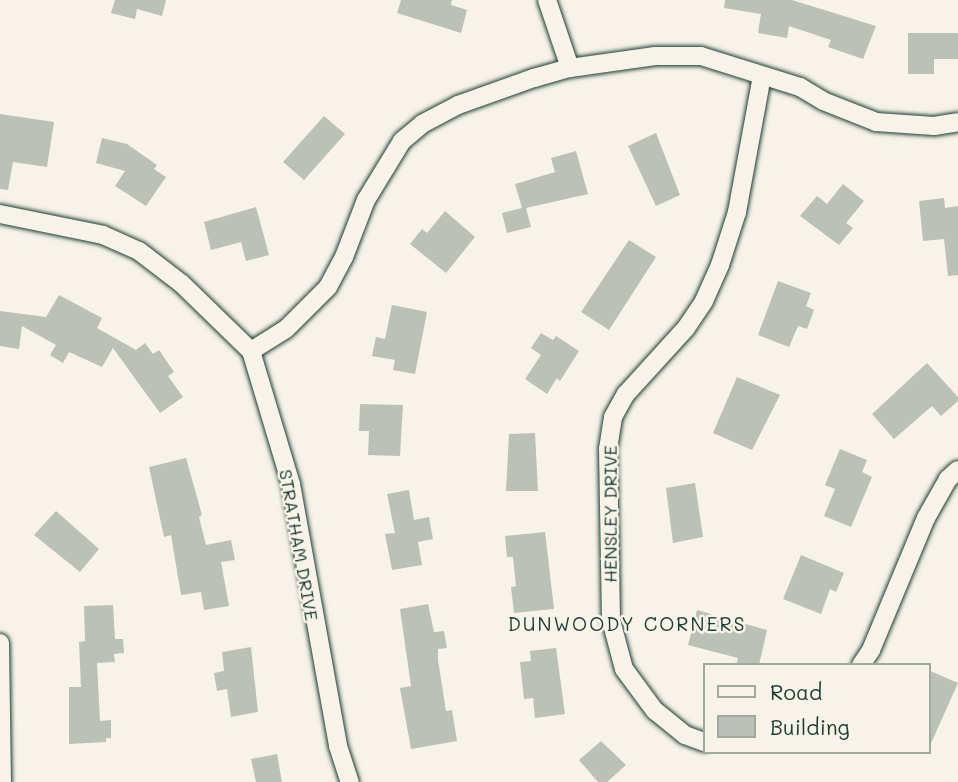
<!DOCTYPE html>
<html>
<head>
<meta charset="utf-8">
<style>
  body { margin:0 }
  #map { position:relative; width:958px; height:782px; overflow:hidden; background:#f7f3e8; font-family:Mali,sans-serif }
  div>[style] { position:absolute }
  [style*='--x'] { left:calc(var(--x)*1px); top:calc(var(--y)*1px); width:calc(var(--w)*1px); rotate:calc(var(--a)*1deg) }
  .building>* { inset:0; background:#bbc1b6 }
  .roads { filter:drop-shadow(0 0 2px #1f3d34) drop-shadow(0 0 2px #1f3d34) }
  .minor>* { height:18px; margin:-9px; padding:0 9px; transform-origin:9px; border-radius:9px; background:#f7f3e8 }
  span { translate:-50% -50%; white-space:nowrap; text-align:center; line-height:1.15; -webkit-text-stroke:5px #f7f3e8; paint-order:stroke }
  .street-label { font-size:18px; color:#1f3d34 }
  .neighbourhood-label { font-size:19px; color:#1f3d34; letter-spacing:2px }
  .legend { position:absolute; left:703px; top:663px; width:228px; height:91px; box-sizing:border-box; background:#f7f3e8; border:2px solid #a1aaa0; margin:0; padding:9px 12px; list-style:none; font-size:21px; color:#1f3d34 }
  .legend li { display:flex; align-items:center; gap:14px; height:35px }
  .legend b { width:35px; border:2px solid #a1aaa0 }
</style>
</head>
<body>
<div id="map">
  <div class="building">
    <i style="clip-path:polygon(115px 0,166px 0,162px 16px,137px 9px,135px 19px,111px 13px)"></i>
    <i style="clip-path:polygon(401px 0,452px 0,451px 5px,467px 10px,461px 33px,397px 13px)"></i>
    <i style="clip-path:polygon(725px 0,792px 0,876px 26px,863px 59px,828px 47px,831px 40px,789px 26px,787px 38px,758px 33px,761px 14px,724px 8px)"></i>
    <i style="clip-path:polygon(908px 33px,958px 33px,958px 59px,934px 59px,934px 74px,908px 74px)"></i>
    <i style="clip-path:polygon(0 114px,54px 122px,47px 167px,13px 162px,8px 190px,0 189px)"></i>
    <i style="clip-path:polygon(324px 116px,345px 134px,304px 180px,283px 162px)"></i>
    <i style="clip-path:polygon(656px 133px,680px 195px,656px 206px,628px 146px)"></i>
    <i style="clip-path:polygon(102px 138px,127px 144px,157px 165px,154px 169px,166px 177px,146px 206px,115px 186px,125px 171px,96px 163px)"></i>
    <i style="clip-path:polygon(576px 151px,588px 194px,526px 208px,531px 227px,507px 233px,502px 213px,522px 208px,515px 184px,555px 172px,551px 158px)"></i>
    <i style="clip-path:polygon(843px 184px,864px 201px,846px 223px,853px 228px,839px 245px,800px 216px,817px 196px,827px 204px)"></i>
    <i style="clip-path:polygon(944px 198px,945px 208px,958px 206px,958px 275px,948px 276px,944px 239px,923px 241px,919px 201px)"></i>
    <i style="clip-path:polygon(256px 207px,269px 255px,246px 261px,241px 242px,211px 250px,204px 222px)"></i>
    <i style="clip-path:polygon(445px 211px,475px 237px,446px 273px,410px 244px,422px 229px,427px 233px)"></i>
    <i style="clip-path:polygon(629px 240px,656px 257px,609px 330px,581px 312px)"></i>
    <i style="clip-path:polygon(778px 281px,811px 293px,806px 306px,814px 310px,807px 329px,798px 326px,789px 347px,758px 335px)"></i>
    <i style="clip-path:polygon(59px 295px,102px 318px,97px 328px,136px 350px,145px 343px,153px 354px,159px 350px,174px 372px,168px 376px,183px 397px,160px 413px,113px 348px,102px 367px,69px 352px,63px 363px,50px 355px,56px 345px,22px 326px,19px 349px,0 346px,0 311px,46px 317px)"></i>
    <i style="clip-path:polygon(392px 305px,427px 312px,415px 374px,393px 370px,395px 360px,372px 356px,376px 337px,385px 339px)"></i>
    <i style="clip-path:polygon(541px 333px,553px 340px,556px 336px,579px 351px,560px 381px,557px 378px,547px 394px,525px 379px,541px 355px,531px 348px)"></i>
    <i style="clip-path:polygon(927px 363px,958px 397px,958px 401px,941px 416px,932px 406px,894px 439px,872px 414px)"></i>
    <i style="clip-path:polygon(737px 377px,780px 395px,752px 450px,713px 433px)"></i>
    <i style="clip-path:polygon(360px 404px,403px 405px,400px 456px,368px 455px,369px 431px,359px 431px)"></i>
    <i style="clip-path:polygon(535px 433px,538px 491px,506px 491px,509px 434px)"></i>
    <i style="clip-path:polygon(840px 449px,867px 460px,862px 472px,872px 477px,851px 527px,824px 516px,835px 489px,825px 485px)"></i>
    <i style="clip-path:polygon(186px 458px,202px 515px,199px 517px,206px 545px,231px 540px,235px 560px,221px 562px,229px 606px,204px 610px,201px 592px,181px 595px,171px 535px,164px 537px,149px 467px)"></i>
    <i style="clip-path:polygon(695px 483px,703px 537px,673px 543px,666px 488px)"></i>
    <i style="clip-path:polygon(409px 490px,414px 520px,429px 517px,433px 539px,418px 542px,422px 565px,392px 570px,385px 534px,395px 533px,387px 494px)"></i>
    <i style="clip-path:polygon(56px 511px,99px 549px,80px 572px,34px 535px)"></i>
    <i style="clip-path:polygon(545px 532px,554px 609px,514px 613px,511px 587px,516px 586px,513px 557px,507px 557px,505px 536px)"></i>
    <i style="clip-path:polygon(801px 555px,844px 573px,836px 592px,830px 589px,821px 614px,783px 599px)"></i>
    <i style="clip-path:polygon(428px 604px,434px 632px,444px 631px,447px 648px,438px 649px,438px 660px,446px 711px,452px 710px,457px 741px,411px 749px,400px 688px,411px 686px,400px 609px)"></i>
    <i style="clip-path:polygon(113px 605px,115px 639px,123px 639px,124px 653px,114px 654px,115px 662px,97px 663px,100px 721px,111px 720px,111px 738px,106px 738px,106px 742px,69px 744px,69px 687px,81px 687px,79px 642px,85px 641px,84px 606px)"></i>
    <i style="clip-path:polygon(697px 610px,767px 630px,759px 665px,736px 665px,738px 658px,688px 645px)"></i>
    <i style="clip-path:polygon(251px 647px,258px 712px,231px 717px,227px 689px,217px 691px,214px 673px,224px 671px,222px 652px)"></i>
    <i style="clip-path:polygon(556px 648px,565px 714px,535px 718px,533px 698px,524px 699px,520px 662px,531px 661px,530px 651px)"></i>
    <i style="clip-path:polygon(928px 670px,958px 683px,928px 750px)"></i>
    <i style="clip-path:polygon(601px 741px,626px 765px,607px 782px,598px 782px,579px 760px)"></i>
    <i style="clip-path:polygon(277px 754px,282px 782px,256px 782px,251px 759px)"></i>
  </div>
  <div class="roads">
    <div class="minor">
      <i style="--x:547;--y:0;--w:72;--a:71.3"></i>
      <i style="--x:0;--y:214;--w:105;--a:11.5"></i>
      <i style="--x:103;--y:235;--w:39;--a:24"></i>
      <i style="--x:139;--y:251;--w:54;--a:37.5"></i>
      <i style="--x:182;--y:284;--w:96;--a:44.2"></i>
      <i style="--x:251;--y:351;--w:139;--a:73.3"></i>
      <i style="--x:291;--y:484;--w:266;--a:79.8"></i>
      <i style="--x:338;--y:746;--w:38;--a:72"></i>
      <i style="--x:251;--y:351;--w:41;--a:-32.2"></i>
      <i style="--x:286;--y:329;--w:59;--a:-45"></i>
      <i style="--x:328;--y:287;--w:34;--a:-62"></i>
      <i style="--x:344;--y:257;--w:61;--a:-68.9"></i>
      <i style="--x:366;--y:200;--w:69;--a:-58.6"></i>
      <i style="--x:402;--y:141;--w:26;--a:-40"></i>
      <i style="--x:422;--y:124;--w:41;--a:-27.8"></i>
      <i style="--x:458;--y:105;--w:81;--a:-19.6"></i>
      <i style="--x:534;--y:78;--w:37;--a:-16"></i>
      <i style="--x:570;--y:68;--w:86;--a:-8"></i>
      <i style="--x:655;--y:56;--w:46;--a:0"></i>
      <i style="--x:701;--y:56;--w:104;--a:17.4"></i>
      <i style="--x:800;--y:87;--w:27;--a:31"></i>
      <i style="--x:823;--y:101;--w:57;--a:21.6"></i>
      <i style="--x:876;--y:122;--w:58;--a:3.9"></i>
      <i style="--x:934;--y:126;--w:24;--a:-9"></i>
      <i style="--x:0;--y:643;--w:139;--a:89.2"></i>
      <i style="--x:861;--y:665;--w:18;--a:-56"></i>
      <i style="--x:871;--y:650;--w:143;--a:-67.4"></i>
      <i style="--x:926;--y:518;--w:45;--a:-60.6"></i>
      <i style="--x:948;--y:479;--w:13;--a:-42"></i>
      <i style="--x:704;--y:742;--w:20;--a:-160"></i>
      <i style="--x:685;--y:735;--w:38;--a:-141"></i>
      <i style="--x:655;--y:711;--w:52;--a:-126.4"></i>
      <i style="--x:624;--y:669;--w:51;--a:-104.9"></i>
      <i style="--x:611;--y:620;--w:171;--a:-91"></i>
      <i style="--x:608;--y:449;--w:32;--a:-81"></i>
      <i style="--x:613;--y:417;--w:26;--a:-61"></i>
      <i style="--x:626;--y:394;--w:89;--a:-47.7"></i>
      <i style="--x:686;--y:328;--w:32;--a:-56"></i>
      <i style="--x:704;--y:301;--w:39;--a:-66"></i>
      <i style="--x:720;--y:265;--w:56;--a:-72.2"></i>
      <i style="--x:737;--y:212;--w:138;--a:-79.6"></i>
    </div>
  </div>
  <div class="street-label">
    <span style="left:610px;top:514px;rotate:-90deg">HENSLEY DRIVE</span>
    <span style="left:299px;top:545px;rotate:80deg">STRATHAM DRIVE</span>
  </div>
  <div class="neighbourhood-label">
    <span style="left:627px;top:624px">DUNWOODY CORNERS</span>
  </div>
  <ul class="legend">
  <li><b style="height:9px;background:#f7f3e8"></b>Road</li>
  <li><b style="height:19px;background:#bbc1b6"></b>Building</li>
  </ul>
</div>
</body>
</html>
